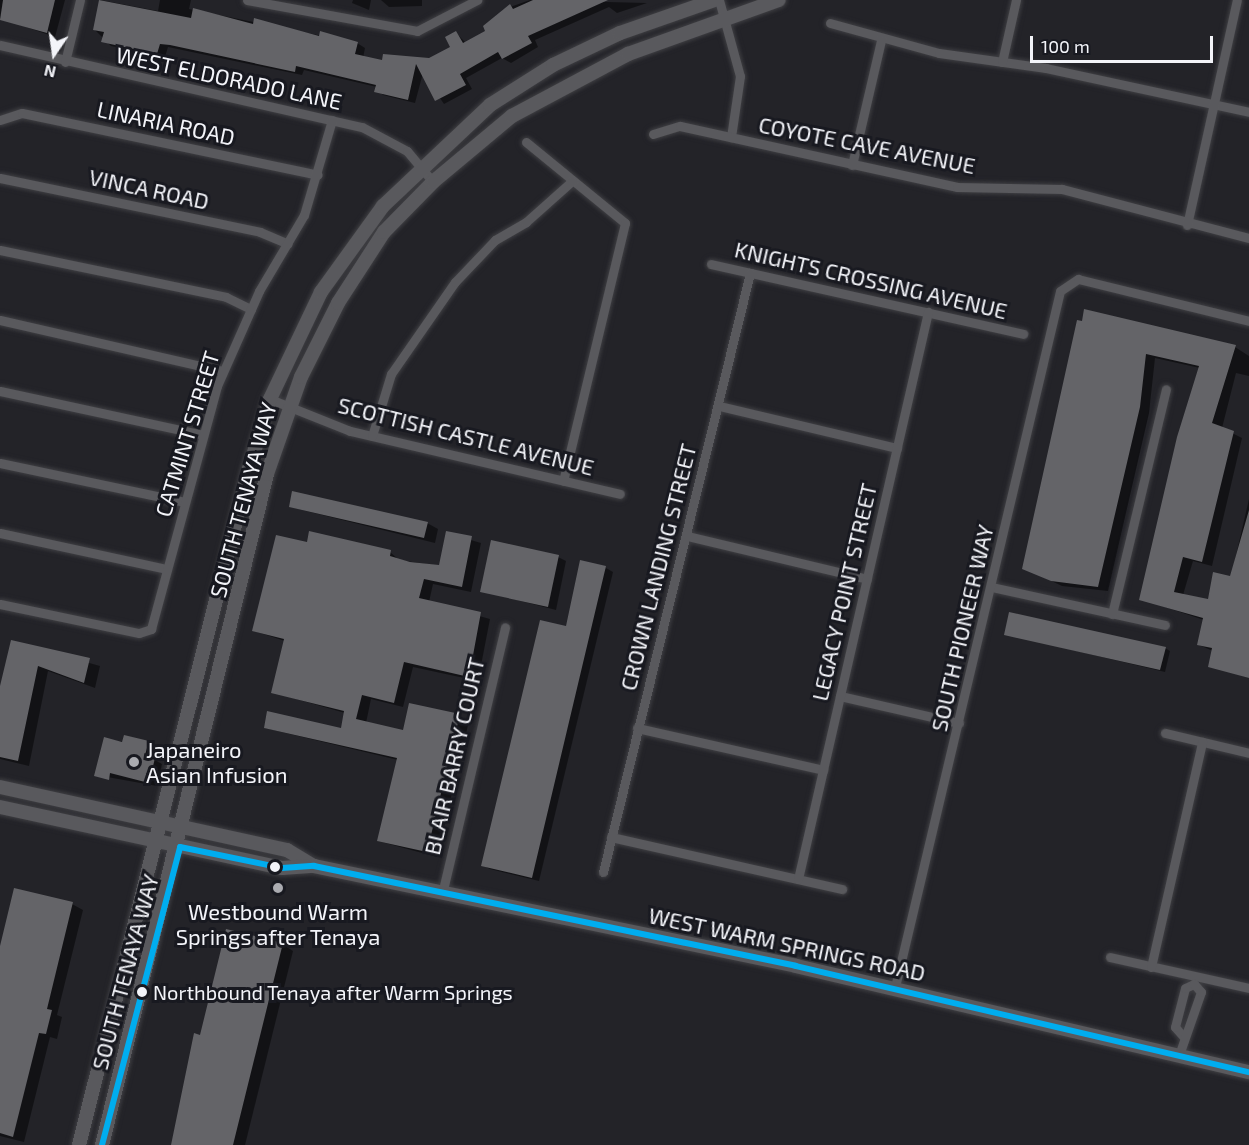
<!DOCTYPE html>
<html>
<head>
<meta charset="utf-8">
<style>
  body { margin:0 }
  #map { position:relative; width:1249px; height:1145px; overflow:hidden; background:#232328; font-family:"Exo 2",sans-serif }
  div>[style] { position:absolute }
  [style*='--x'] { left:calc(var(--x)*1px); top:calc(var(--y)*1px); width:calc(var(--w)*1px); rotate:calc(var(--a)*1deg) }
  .shadow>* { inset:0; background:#0007 }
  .building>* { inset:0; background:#646468 }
  .roads { filter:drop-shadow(0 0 2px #3f3f43) drop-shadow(0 0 2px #3f3f43) }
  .street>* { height:9px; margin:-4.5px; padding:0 4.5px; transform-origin:4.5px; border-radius:4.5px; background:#59595d }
  .secondary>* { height:14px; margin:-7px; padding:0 7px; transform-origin:7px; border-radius:7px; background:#59595d }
  .bus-1>* { height:6px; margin:-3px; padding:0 3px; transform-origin:3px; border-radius:3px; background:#00adef }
  .dots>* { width:16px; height:16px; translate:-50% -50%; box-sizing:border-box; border:3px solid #181920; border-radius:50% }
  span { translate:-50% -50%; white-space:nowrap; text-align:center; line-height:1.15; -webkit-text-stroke:6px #181920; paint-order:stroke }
  .bus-label { font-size:20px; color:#f3f4f9 }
  .left { translate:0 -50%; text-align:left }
  .street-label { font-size:22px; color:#f3f4f9 }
  .poi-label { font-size:22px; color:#f3f4f9 }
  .north { position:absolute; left:24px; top:24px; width:60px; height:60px; -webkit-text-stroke:4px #181920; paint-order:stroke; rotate:193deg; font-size:16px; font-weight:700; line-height:24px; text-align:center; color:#f3f4f9 }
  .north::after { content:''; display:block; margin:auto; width:21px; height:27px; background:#f3f4f9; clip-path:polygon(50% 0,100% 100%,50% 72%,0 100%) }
  .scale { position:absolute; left:1030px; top:36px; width:183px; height:27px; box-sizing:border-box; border:3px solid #f3f4f9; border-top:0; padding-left:8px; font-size:18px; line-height:21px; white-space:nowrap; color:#f3f4f9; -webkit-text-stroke:4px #181920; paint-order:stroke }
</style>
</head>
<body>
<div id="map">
  <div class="shadow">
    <i style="clip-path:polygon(0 0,65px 0,55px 37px,0 18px)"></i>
    <i style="clip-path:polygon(100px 0,158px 11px,160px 0,191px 0,189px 9px,357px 43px,365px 48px,363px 58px,383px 62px,429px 59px,452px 48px,456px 33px,466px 43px,487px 31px,505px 15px,502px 10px,530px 0,647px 3px,617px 13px,609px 7px,535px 40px,538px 47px,511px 63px,502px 58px,466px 78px,472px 89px,444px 104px,423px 73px,415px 103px,383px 95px,377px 87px,304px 70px,302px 75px,168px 47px,165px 57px,111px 46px,94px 29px)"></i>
    <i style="clip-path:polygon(353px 0,371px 0,369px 10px,352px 3px)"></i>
    <i style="clip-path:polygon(381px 0,422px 0,422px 6px,389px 7px)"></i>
    <i style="clip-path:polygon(1078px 322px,1235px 347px,1249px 356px,1249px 388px,1249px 376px,1236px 373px,1222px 428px,1242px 438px,1212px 566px,1193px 561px,1183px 595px,1209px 600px,1231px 577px,1249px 499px,1249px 678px,1210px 666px,1213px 651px,1199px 645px,1204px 620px,1141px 599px,1200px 368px,1155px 358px,1149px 413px,1108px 591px,1062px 586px,1024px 568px)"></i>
    <i style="clip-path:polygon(290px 507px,427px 523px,438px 529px,435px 543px)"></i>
    <i style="clip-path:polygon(447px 533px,481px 543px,471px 592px,433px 584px,429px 602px,490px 619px,478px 681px,413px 667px,403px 707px,371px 699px,366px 723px,404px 732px,459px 716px,469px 721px,437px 857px,378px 841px,398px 760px,265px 728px,342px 729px,345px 713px,272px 692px,285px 641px,254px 631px,308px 544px,390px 552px,399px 560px,440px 566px)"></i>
    <i style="clip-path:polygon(558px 557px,566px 561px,556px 610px,481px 591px)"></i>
    <i style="clip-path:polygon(606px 568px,613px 572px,539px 881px,490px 869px,482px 865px,567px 628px)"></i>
    <i style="clip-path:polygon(1006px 634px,1165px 648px,1170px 651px,1165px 672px)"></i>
    <i style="clip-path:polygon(12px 641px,100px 666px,95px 688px,48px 671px,29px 766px,0 759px,0 692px)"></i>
    <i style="clip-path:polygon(105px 739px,156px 747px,153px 759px,162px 764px,157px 786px,96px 775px)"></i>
    <i style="clip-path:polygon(72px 904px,83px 910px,57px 1015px,62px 1017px,57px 1039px,50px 1037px,24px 1142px,0 1136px,0 952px)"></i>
    <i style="clip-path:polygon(282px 944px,293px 951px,245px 1145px,172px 1145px)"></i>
  </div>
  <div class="building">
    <i style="clip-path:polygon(3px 0,55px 0,47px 33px,0 20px)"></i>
    <i style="clip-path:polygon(99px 0,191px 18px,193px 8px,253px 24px,254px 18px,319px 36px,320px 31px,358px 42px,355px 54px,382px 60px,383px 54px,429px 58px,450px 47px,445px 37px,456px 31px,463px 43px,485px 31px,483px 26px,510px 4px,513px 9px,533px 0,608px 0,528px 36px,532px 43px,502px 59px,498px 52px,460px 74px,466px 85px,435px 101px,416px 64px,408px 100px,374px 92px,376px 85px,296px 66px,295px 72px,170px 45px,160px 44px,157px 54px,101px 42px,104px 32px,93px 30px)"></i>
    <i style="clip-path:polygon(1084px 309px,1236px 345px,1212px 423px,1234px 431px,1202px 562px,1183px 557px,1174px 592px,1208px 599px,1213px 572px,1230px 576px,1249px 510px,1249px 678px,1208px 667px,1212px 648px,1197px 645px,1203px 618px,1139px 600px,1177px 437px,1199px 366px,1146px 354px,1140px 407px,1098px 587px,1051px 581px,1022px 569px,1077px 320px,1082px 321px)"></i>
    <i style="clip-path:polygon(292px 491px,428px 522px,424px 538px,289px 507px)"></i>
    <i style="clip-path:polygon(309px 531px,391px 550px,390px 556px,410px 562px,439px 565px,446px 531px,472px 536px,462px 587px,424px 579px,419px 598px,481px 612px,469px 677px,404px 662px,394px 703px,362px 695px,356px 719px,403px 730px,409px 703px,460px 714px,427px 852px,377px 841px,397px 758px,264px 728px,267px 711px,341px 728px,344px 711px,271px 693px,284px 639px,252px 631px,276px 535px,307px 542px)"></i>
    <i style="clip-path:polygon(491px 540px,559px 555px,548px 607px,480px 592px)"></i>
    <i style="clip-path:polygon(580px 560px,606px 566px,532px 878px,481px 866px,540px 620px,566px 626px)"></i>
    <i style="clip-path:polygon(1009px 612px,1166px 647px,1160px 670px,1004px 635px)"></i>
    <i style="clip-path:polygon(11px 640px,90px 658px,84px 683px,38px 666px,18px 761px,0 757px,0 686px)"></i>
    <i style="clip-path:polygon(124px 735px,149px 741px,145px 755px,155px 758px,149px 783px,110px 773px,109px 780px,94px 776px,104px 737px,122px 742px)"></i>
    <i style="clip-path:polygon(14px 888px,73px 902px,47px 1009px,52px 1010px,46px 1034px,39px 1033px,13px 1137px,0 1133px,0 946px)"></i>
    <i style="clip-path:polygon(226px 929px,283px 943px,233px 1145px,171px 1145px,194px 1033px,200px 1035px)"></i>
  </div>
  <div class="roads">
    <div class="street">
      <i style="--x:247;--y:0;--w:173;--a:10.3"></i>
      <i style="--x:417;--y:31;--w:68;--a:-27.3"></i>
      <i style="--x:719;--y:0;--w:79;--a:74.6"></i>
      <i style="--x:740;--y:76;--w:62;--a:98.4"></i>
      <i style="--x:830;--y:23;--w:113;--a:15.4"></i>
      <i style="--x:939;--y:53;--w:108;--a:8"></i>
      <i style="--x:1046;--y:68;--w:208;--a:12.2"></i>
      <i style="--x:0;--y:45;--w:371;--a:12.8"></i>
      <i style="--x:362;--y:127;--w:51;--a:28.1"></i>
      <i style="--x:407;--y:151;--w:40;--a:50"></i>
      <i style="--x:65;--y:62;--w:64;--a:-76.4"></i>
      <i style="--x:1002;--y:62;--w:64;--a:-77.3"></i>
      <i style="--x:0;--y:120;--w:23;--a:-18"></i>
      <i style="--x:22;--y:113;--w:302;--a:11.8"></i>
      <i style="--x:653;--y:134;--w:28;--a:-17"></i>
      <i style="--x:680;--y:126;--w:284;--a:12.4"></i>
      <i style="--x:957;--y:187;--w:105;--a:1.1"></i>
      <i style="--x:1062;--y:189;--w:193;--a:14.7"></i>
      <i style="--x:526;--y:142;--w:128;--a:39.3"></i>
      <i style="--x:625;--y:223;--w:265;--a:103.5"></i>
      <i style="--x:852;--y:165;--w:128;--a:-76.9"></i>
      <i style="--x:0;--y:178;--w:266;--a:11.7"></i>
      <i style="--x:260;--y:232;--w:30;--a:23"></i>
      <i style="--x:1187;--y:225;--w:230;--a:-77.5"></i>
      <i style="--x:0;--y:250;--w:231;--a:11.7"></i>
      <i style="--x:226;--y:297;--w:28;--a:26"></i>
      <i style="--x:711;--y:264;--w:320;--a:12.6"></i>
      <i style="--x:0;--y:320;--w:229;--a:12.9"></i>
      <i style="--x:0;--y:391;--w:208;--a:12.2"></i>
      <i style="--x:270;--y:399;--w:86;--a:21.8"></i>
      <i style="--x:350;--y:431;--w:277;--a:13.1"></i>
      <i style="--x:719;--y:406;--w:183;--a:13.3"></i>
      <i style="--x:372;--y:436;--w:65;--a:-73"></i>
      <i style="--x:391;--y:374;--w:112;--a:-55.2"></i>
      <i style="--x:455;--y:282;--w:58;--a:-46.4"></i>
      <i style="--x:495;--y:240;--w:36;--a:-30"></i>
      <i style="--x:526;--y:222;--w:62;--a:-41.7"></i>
      <i style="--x:0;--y:463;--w:189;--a:11.9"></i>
      <i style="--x:0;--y:533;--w:171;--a:12.2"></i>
      <i style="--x:687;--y:536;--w:185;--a:13.4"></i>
      <i style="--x:992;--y:587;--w:177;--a:12.4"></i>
      <i style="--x:0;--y:604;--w:142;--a:11.8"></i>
      <i style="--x:139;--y:633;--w:13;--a:-18"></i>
      <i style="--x:151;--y:629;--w:252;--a:-74.8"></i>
      <i style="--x:217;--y:386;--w:104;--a:-66.1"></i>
      <i style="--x:259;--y:291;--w:88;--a:-59.4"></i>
      <i style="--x:304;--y:215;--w:99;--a:-73.6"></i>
      <i style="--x:1112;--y:614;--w:231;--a:-76.5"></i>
      <i style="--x:840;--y:696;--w:122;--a:12.8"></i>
      <i style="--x:637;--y:728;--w:191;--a:12.7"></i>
      <i style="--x:1165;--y:733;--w:86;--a:13.4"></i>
      <i style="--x:611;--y:837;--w:237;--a:12.7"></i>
      <i style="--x:603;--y:872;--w:617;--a:-76.21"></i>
      <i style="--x:798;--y:879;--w:582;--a:-77.09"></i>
      <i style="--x:442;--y:894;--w:274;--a:-76.7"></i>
      <i style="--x:1110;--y:957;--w:142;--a:12.6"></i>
      <i style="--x:1151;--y:967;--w:231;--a:-77.2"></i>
      <i style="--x:895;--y:987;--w:715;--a:-76.66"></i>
      <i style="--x:1060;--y:291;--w:22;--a:-34"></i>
      <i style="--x:1078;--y:279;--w:176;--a:13.8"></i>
      <i style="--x:1183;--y:1036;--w:12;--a:-132"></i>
      <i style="--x:1175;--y:1027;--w:40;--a:-75.6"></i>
      <i style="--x:1185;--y:988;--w:10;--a:-24"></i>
      <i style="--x:1179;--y:1055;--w:67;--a:-70.8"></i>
      <i style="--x:1201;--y:992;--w:11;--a:-131"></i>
    </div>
    <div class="secondary">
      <i style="--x:0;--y:787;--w:294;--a:12.4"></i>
      <i style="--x:287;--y:850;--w:31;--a:31"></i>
      <i style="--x:0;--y:807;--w:289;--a:12.2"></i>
      <i style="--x:282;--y:868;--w:32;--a:-4"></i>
      <i style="--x:314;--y:866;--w:492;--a:11.7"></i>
      <i style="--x:796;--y:966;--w:465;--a:13.2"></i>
      <i style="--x:79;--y:1145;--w:697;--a:-75.88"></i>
      <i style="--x:249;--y:469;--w:73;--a:-73.3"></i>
      <i style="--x:270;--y:399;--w:119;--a:-64.5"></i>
      <i style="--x:321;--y:292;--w:106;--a:-54.2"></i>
      <i style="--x:383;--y:206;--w:147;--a:-43.3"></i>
      <i style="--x:490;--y:105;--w:75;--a:-32.4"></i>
      <i style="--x:553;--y:65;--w:74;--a:-25.5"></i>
      <i style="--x:620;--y:33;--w:101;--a:-19.2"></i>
      <i style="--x:102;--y:1145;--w:691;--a:-76.18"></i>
      <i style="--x:267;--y:474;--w:103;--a:-70.7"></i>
      <i style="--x:301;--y:377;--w:83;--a:-63.4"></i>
      <i style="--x:338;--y:303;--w:85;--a:-57.1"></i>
      <i style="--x:384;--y:232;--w:70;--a:-45.6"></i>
      <i style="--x:433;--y:182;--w:103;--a:-39.9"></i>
      <i style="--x:512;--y:116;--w:132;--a:-28.1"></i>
      <i style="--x:628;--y:54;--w:160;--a:-19.7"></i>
    </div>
  </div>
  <div class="bus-1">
    <i style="--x:102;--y:1145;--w:308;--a:-75.3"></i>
    <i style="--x:180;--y:847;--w:104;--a:11.6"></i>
    <i style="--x:282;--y:868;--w:32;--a:-4"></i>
    <i style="--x:314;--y:866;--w:492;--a:11.7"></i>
    <i style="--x:796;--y:966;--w:465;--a:13.2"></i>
  </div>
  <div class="dots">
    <i style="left:134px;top:762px;background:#aaabb0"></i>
    <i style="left:275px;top:867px;background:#f3f4f9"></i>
    <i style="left:278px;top:888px;background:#aaabb0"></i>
    <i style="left:142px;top:992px;background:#f3f4f9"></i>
  </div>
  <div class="bus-label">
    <span class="left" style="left:153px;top:992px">Northbound Tenaya after Warm Springs</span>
  </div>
  <div class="street-label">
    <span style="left:229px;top:78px;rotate:12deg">WEST ELDORADO LANE</span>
    <span style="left:166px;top:123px;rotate:12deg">LINARIA ROAD</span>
    <span style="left:867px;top:145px;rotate:11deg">COYOTE CAVE AVENUE</span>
    <span style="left:149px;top:189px;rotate:12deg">VINCA ROAD</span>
    <span style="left:871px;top:280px;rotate:13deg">KNIGHTS CROSSING AVENUE</span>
    <span style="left:187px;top:434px;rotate:-73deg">CATMINT STREET</span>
    <span style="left:466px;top:436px;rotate:14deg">SCOTTISH CASTLE AVENUE</span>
    <span style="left:243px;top:500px;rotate:-75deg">SOUTH TENAYA WAY</span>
    <span style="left:658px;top:567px;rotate:-76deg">CROWN LANDING STREET</span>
    <span style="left:844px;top:592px;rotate:-77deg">LEGACY POINT STREET</span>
    <span style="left:962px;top:628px;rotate:-77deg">SOUTH PIONEER WAY</span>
    <span style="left:454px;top:756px;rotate:-77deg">BLAIR BARRY COURT</span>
    <span style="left:787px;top:944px;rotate:12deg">WEST WARM SPRINGS ROAD</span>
    <span style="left:125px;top:972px;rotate:-75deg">SOUTH TENAYA WAY</span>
  </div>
  <div class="poi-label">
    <span class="left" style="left:146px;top:762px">Japaneiro<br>Asian Infusion</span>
    <span style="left:278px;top:924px">Westbound Warm<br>Springs after Tenaya</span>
  </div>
  <div class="north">N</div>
  <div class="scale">100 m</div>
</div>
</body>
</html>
